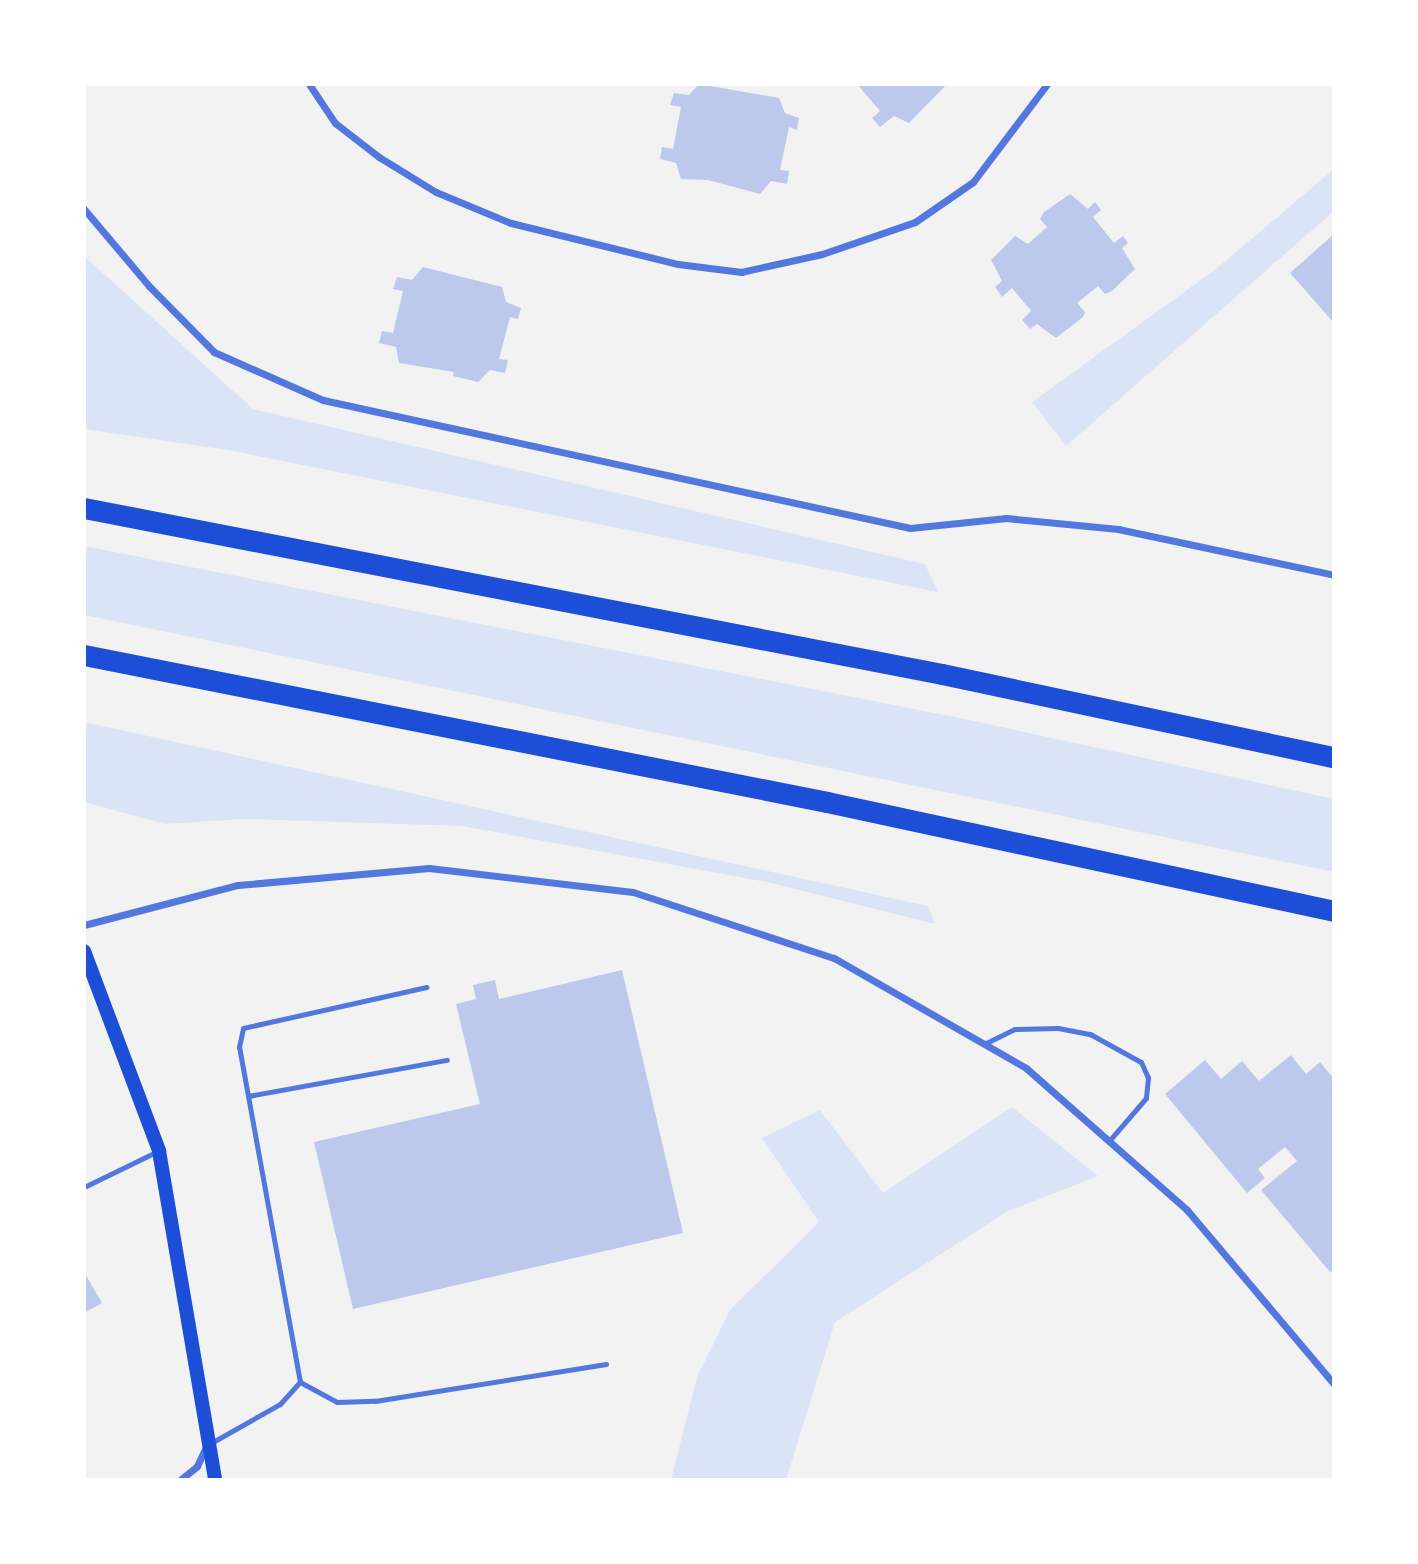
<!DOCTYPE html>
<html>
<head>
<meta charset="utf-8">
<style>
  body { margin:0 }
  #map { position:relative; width:1418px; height:1564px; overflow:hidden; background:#f2f2f2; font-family:Literata,serif }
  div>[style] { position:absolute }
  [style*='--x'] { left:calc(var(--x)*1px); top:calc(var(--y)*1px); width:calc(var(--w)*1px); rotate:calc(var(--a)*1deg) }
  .green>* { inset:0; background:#dbe4f7 }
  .building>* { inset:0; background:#bdc9ec }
  .service>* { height:5px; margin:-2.5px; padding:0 2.5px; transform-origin:2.5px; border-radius:2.5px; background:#5277de }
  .minor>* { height:7px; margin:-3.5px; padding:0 3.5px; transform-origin:3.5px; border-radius:3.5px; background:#5277de }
  .secondary>* { height:14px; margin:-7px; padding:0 7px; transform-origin:7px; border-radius:7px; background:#1d4ed8 }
  .motorway>* { height:21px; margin:-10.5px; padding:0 10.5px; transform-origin:10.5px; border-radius:10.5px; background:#1d4ed8 }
  span { translate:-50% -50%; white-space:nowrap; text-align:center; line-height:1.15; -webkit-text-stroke:6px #fff; paint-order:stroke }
  .frame { position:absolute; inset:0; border:86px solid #fff; pointer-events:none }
</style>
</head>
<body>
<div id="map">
  <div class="green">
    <i style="clip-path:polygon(1334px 169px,1334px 211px,1066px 446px,1032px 402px,1216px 269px)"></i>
    <i style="clip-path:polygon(84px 256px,253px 409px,925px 564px,938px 592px,228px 450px,84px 429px)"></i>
    <i style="clip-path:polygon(84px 546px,960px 718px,1334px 799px,1334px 872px,84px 615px)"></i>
    <i style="clip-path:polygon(84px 722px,928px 906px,935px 924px,767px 882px,462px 826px,245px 819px,165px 824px,84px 802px)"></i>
    <i style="clip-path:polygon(1012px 1107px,1098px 1176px,1008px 1211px,835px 1322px,786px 1480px,671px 1480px,697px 1377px,730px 1310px,819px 1222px,762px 1138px,820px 1110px,883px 1193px)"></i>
  </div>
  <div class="building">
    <i style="clip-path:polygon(699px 84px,779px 98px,785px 113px,799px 118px,797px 130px,789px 127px,780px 170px,789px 171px,787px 184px,771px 181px,760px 194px,708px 180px,681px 179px,676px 163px,660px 159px,662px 147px,673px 149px,681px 107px,670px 105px,674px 93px,689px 95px)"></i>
    <i style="clip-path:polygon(857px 84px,947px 84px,909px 123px,894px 116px,880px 127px,872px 118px,880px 111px)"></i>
    <i style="clip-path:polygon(1070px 194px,1088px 209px,1095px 202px,1101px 210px,1093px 217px,1114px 243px,1123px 236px,1128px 243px,1122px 248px,1135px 269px,1112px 291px,1105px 294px,1098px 286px,1077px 303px,1085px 312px,1083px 317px,1056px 338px,1037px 324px,1030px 329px,1022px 320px,1031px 311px,1012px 288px,1002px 297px,995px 287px,1002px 281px,991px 260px,1015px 236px,1028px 244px,1047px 227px,1040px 219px,1044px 212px)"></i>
    <i style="clip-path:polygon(1334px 234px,1334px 323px,1290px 273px)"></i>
    <i style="clip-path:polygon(423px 267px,502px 287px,506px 302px,521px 308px,518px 319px,510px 317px,499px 359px,508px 360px,505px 373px,490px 370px,478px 382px,453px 376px,454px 372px,399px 363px,396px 347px,379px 343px,382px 331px,393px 333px,403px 291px,393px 289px,397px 277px,412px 280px)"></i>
    <i style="clip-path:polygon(622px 970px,683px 1233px,353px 1309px,314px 1142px,480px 1104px,456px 1004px,476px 999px,473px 985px,495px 980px,499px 999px)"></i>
    <i style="clip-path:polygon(1291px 1055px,1306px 1074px,1320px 1062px,1334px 1079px,1334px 1269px,1330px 1272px,1261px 1190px,1297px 1161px,1285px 1147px,1258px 1169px,1265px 1178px,1247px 1193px,1165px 1094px,1205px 1060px,1221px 1079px,1242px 1061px,1259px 1081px)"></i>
    <i style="clip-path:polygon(84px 1272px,102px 1303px,84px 1313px)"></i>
  </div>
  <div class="service">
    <i style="--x:984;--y:1044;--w:34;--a:-26"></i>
    <i style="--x:1015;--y:1029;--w:43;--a:-1.3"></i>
    <i style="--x:1058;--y:1028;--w:33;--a:11"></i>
    <i style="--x:1090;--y:1034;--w:58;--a:28.8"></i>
    <i style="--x:1141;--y:1062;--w:17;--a:66"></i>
    <i style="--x:1148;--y:1078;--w:20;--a:96"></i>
    <i style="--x:1146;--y:1098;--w:57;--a:130.7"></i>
    <i style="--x:248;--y:1096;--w:202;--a:-10.3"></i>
    <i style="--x:84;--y:1187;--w:80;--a:-25.9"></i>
    <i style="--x:300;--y:1382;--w:42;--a:28.4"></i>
    <i style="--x:337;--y:1402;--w:38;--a:-2"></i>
    <i style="--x:375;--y:1401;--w:234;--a:-9.1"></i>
    <i style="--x:211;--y:1443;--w:79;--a:-29.5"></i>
    <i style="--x:280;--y:1404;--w:30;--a:-48"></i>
    <i style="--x:300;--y:1382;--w:341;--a:-100.3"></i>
    <i style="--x:239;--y:1047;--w:19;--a:-78"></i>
    <i style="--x:243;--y:1028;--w:188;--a:-12.6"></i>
  </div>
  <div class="minor">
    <i style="--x:309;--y:84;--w:47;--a:56.3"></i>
    <i style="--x:335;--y:123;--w:56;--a:37.7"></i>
    <i style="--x:379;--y:157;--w:67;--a:31.6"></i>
    <i style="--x:436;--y:192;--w:81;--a:22.5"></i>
    <i style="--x:511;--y:223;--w:172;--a:13.8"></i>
    <i style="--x:678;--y:264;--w:64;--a:7.2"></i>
    <i style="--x:741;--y:272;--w:83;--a:-12.5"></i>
    <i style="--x:822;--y:254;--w:98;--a:-19"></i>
    <i style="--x:915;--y:222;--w:70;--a:-34.6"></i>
    <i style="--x:973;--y:182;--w:123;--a:-52.9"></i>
    <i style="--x:84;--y:209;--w:101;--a:49.8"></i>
    <i style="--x:149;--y:286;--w:93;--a:45.4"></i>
    <i style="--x:214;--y:352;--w:119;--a:23.8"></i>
    <i style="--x:323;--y:400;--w:601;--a:12.3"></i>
    <i style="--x:910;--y:528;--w:97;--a:-5.9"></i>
    <i style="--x:1006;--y:518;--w:113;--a:5.6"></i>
    <i style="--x:1118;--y:529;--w:221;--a:12"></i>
    <i style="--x:84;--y:925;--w:159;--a:-14.6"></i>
    <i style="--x:238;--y:885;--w:192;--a:-5.1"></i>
    <i style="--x:429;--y:868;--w:205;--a:6.7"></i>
    <i style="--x:633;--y:892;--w:212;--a:18.2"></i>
    <i style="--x:834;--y:958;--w:221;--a:29.8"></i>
    <i style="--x:1026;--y:1068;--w:215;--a:41.4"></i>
    <i style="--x:1187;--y:1210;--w:228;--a:49.8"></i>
    <i style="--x:180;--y:1480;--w:22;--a:-39"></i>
    <i style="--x:197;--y:1466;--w:23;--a:-65"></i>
  </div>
  <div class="secondary">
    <i style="--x:84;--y:951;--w:214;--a:69.4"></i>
    <i style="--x:159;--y:1151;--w:334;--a:80.3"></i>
  </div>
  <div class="motorway">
    <i style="--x:84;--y:508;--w:874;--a:10.95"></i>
    <i style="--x:942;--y:674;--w:401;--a:12"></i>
    <i style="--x:84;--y:655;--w:757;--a:11.19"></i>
    <i style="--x:827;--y:802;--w:519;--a:12.13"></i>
  </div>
  <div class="frame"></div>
</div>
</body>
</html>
